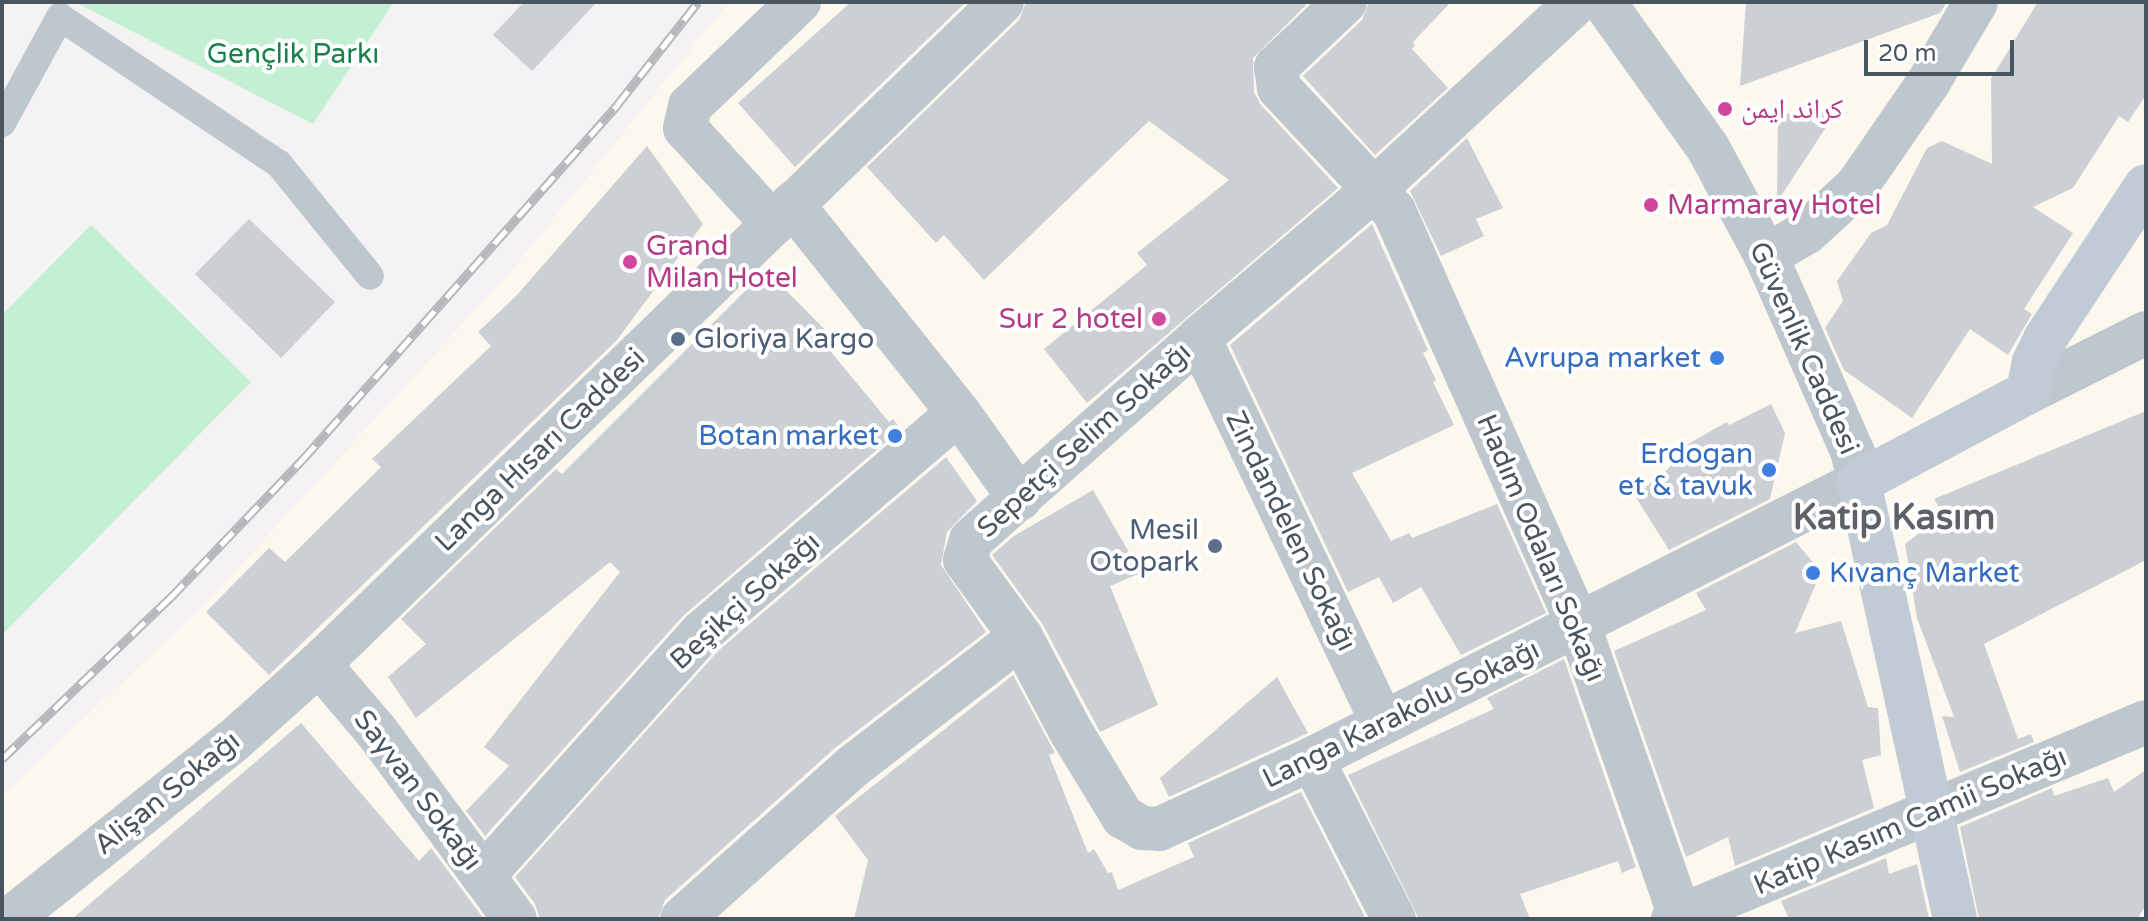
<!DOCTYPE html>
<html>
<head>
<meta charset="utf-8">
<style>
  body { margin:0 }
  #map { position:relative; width:2148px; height:921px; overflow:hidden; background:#f4f2f2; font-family:"Varela Round","Noto Naskh Arabic",sans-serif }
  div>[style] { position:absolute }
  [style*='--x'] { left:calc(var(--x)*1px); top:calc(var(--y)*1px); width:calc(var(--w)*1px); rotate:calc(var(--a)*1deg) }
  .commercial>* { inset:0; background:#fcf8ee }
  .green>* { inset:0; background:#c3f0d3 }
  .building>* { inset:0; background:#cccfd4 }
  .service>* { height:28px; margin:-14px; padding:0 14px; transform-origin:14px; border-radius:14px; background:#bec7ce }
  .minor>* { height:44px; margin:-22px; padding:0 22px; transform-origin:22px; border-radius:22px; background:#bec7ce }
  .secondary>* { height:44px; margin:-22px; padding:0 22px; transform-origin:22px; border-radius:22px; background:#c0cbd5 }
  .rail>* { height:9px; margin-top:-4.5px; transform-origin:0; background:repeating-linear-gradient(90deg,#fff 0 18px,#b4b7bc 0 36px); box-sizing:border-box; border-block:2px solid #b4b7bc }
  .dots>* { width:22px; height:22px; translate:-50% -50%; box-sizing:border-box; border:4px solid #fff; border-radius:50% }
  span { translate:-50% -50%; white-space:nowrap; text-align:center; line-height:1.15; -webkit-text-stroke:8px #fff; paint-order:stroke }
  .park-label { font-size:28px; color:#19824b }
  .hotel-label { font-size:28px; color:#b23c85 }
  .left { translate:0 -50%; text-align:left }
  .right { translate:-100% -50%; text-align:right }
  .service-label { font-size:28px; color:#4e5e75 }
  .street-label { font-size:28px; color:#4a565f }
  .shop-label { font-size:28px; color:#366cbe }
  .district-label { font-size:36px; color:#5e6267; font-weight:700 }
  .frame { position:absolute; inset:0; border:4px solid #4a565f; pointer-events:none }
  .scale { position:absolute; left:1864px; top:40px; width:150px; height:36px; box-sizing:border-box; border:4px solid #4a565f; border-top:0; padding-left:10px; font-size:24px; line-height:28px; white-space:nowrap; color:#4a565f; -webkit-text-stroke:6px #fff; paint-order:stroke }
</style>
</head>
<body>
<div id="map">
  <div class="commercial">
    <i style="clip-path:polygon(729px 2px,2146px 2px,2146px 919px,2px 919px,2px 796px,205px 604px,512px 270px)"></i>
  </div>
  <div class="green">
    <i style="clip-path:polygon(75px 2px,394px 2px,313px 124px)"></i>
    <i style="clip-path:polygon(91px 225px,251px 382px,2px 635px,2px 315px)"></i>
  </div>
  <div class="building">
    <i style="clip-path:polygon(524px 2px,597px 2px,532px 71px,493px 35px)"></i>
    <i style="clip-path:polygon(851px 2px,966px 2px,795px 167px,738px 103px)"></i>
    <i style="clip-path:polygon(1026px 2px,1309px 2px,1253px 58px,1254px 92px,1261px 105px,1338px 188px,1087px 403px,1044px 349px,1147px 265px,1137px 253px,1229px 180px,1149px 121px,984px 280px,944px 235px,936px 243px,867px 167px,1019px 20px)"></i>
    <i style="clip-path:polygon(1369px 2px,1451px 2px,1413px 42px,1415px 46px,1412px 49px,1448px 88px,1375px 155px,1303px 76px,1362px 20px)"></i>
    <i style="clip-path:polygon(1746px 2px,1947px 2px,1940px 13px,1740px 86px)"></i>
    <i style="clip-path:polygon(2038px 2px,2146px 2px,2146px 95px,2128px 122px,2119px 116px,2073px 188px,2033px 207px,2073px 233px,2024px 309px,2032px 314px,2008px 355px,1970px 329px,1912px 418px,1844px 370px,1825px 328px,1843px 301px,1837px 281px,1871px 233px,1887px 225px,1927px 148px,1942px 141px,1992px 164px,1991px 79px)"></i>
    <i style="clip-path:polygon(1836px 112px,1777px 202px,1778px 114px)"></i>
    <i style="clip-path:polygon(1467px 138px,1503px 208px,1476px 219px,1484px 236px,1441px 256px,1410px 191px)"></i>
    <i style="clip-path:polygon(647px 146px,703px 224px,617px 340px,269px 675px,206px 612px,269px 548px,285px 562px,381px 467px,372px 459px,491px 346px,478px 332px,517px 295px)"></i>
    <i style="clip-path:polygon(249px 219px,335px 302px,281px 358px,195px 274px)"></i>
    <i style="clip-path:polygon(1372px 224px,1428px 350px,1423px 353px,1436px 380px,1433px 382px,1454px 425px,1352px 473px,1391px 541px,1409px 533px,1412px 538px,1497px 504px,1546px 613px,1461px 655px,1421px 587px,1393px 603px,1379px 577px,1348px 592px,1230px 345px)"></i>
    <i style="clip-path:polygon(766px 270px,840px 345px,831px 352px,889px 422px,893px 419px,901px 429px,683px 616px,485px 836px,466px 811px,509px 766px,484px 747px,620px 572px,610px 562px,416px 718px,388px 677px,426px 644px,401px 619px,556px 469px,562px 474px)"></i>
    <i style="clip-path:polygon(1771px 404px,1785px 433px,1770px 499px,1669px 550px,1635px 496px,1667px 470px,1688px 444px,1727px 422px,1729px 425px)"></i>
    <i style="clip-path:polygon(2146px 411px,2146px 560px,1984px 644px,2018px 739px,2031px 734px,2034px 742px,1960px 772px,1942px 716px,1954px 717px,1917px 618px,1905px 544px,1926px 528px,1948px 521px,1934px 499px)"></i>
    <i style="clip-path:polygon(946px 457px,977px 501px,947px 532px,941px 565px,986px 632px,835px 748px,665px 900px,658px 919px,540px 919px,535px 904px,515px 877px,718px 651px)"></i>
    <i style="clip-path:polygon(1093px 490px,1141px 573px,1110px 586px,1158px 705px,1100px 732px,1043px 625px,992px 555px,1014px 536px)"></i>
    <i style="clip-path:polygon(1796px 542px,1821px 572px,1795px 633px,1841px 621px,1868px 707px,1878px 708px,1881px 755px,1862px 760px,1874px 808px,1735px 866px,1728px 837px,1686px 857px,1614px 651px,1706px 610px,1696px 593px)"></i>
    <i style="clip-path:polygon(1564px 659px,1636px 867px,1622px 873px,1618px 861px,1520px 894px,1530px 919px,1419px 919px,1348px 775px,1494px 709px,1487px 698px)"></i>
    <i style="clip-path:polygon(1013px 675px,1055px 753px,1049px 755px,1088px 853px,1094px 849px,1108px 873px,1112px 872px,1118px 890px,1194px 857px,1188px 843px,1301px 792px,1366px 919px,854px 919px,868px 860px,835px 816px)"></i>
    <i style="clip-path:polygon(1277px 677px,1308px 733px,1169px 797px,1160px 778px)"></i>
    <i style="clip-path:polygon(301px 723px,419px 861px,431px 848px,484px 919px,72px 919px)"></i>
    <i style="clip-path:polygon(2146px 770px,2146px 905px,2137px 919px,1979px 919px,1960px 827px,2052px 788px,2054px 796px,2108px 778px,2114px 792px)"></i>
    <i style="clip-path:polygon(1886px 858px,1889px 874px,1917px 864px,1929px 919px,1789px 919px,1781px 901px)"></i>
  </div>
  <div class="service">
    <i style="--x:2;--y:123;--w:121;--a:-61.3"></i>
    <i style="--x:60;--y:17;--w:264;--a:33.9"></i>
    <i style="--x:279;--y:164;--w:144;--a:50.9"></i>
  </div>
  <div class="minor">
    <i style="--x:1345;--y:2;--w:95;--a:136.7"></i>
    <i style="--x:1276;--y:67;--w:21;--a:82"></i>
    <i style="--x:1279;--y:88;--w:168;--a:46.9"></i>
    <i style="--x:1394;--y:211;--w:454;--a:66"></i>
    <i style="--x:1579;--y:626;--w:310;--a:70.8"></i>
    <i style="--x:792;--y:204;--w:268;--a:51.4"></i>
    <i style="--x:959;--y:413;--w:105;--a:54.7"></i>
    <i style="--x:773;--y:224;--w:130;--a:-132.5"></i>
    <i style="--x:685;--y:128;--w:23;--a:-77"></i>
    <i style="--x:690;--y:106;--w:151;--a:-43.7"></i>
    <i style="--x:1766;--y:256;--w:48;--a:-30.3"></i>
    <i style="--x:1807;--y:232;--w:68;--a:-42.6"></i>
    <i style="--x:1857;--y:186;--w:125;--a:-55.4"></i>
    <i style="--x:1928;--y:83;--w:94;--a:-59.3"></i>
    <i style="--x:1199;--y:338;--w:427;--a:64.5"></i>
    <i style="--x:2028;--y:392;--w:132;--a:-26.6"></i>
    <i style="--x:1021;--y:637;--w:105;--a:62.2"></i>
    <i style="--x:1070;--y:730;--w:102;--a:58.7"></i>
    <i style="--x:1123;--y:817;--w:22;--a:30"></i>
    <i style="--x:1142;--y:828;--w:17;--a:3"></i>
    <i style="--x:1159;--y:829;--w:168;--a:-24.6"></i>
    <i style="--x:1312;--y:759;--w:613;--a:-26.86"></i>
    <i style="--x:1859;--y:482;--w:30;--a:-102"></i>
    <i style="--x:1853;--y:453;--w:215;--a:-113.8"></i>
    <i style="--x:1766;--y:256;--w:123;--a:-118.2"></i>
    <i style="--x:1708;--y:148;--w:179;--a:-125.5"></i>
    <i style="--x:319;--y:664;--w:89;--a:49.5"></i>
    <i style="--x:377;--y:732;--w:232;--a:53.6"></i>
    <i style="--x:1312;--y:759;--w:180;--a:62.9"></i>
    <i style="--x:483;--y:876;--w:326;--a:-48.1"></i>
    <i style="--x:701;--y:633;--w:339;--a:-40.5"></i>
    <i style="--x:10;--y:919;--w:284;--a:-38.6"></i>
    <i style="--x:232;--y:742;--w:117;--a:-41.9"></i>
    <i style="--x:319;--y:664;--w:951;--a:-44.11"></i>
    <i style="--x:682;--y:919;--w:228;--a:-41.8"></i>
    <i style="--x:852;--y:767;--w:213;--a:-37.6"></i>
    <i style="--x:1021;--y:637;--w:95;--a:-126"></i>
    <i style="--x:965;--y:560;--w:21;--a:-73"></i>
    <i style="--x:971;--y:540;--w:305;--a:-41.5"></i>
    <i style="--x:1199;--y:338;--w:231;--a:-40.3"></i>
    <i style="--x:1375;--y:189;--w:275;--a:-42.8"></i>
    <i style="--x:1673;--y:919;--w:512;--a:-22.61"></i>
  </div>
  <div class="secondary">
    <i style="--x:1955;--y:919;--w:447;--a:-102.4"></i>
    <i style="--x:1859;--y:482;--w:191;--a:-28"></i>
    <i style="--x:2028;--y:392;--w:31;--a:-79"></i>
    <i style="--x:2034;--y:362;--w:25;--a:-64"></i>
    <i style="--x:2045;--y:339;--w:183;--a:-56.6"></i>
  </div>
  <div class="rail">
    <i style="--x:2;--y:759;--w:234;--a:-43.8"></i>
    <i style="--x:171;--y:597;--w:191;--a:-46.3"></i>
    <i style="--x:303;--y:459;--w:473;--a:-48.4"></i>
    <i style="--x:617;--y:105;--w:131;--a:-51.8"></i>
  </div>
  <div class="dots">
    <i style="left:1725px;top:109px;background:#d1479c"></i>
    <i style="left:1651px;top:205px;background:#d1479c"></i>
    <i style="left:630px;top:262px;background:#d1479c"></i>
    <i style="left:1159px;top:319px;background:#d1479c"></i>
    <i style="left:678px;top:339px;background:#5c6f8a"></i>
    <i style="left:1717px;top:358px;background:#3f7fe0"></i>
    <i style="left:895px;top:436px;background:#3f7fe0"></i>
    <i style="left:1769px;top:470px;background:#3f7fe0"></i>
    <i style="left:1215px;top:546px;background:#5c6f8a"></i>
    <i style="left:1813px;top:573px;background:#3f7fe0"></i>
  </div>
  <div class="park-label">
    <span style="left:293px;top:54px">Gençlik Parkı</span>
  </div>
  <div class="hotel-label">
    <span class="left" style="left:1741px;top:109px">كراند ايمن</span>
    <span class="left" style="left:1667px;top:205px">Marmaray Hotel</span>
    <span class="left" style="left:646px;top:262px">Grand<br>Milan Hotel</span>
    <span class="right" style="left:1143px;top:319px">Sur 2 hotel</span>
  </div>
  <div class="service-label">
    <span class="left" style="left:694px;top:339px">Gloriya Kargo</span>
    <span class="right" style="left:1199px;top:546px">Mesil<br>Otopark</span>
  </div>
  <div class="street-label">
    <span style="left:1804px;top:348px;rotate:66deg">Güvenlik Caddesi</span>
    <span style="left:1084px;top:440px;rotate:-42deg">Sepetçi Selim Sokağı</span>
    <span style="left:540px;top:450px;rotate:-44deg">Langa Hısarı Caddesi</span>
    <span style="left:1291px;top:531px;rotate:64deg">Zindandelen Sokağı</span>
    <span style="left:1541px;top:548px;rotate:67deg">Hadım Odaları Sokağı</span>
    <span style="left:745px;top:601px;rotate:-42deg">Beşikçi Sokağı</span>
    <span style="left:1401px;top:714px;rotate:-26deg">Langa Karakolu Sokağı</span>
    <span style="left:418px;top:790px;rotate:53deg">Sayvan Sokağı</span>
    <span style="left:167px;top:793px;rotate:-39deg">Alişan Sokağı</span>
    <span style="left:1910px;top:821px;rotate:-23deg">Katip Kasım Camii Sokağı</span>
  </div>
  <div class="shop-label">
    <span class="right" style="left:1701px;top:358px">Avrupa market</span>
    <span class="right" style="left:879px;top:436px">Botan market</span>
    <span class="right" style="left:1753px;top:470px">Erdogan<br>et &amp; tavuk</span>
    <span class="left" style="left:1829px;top:573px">Kıvanç Market</span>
  </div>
  <div class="district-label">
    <span style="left:1894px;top:518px">Katip Kasım</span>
  </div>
  <div class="frame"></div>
  <div class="scale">20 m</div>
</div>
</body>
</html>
